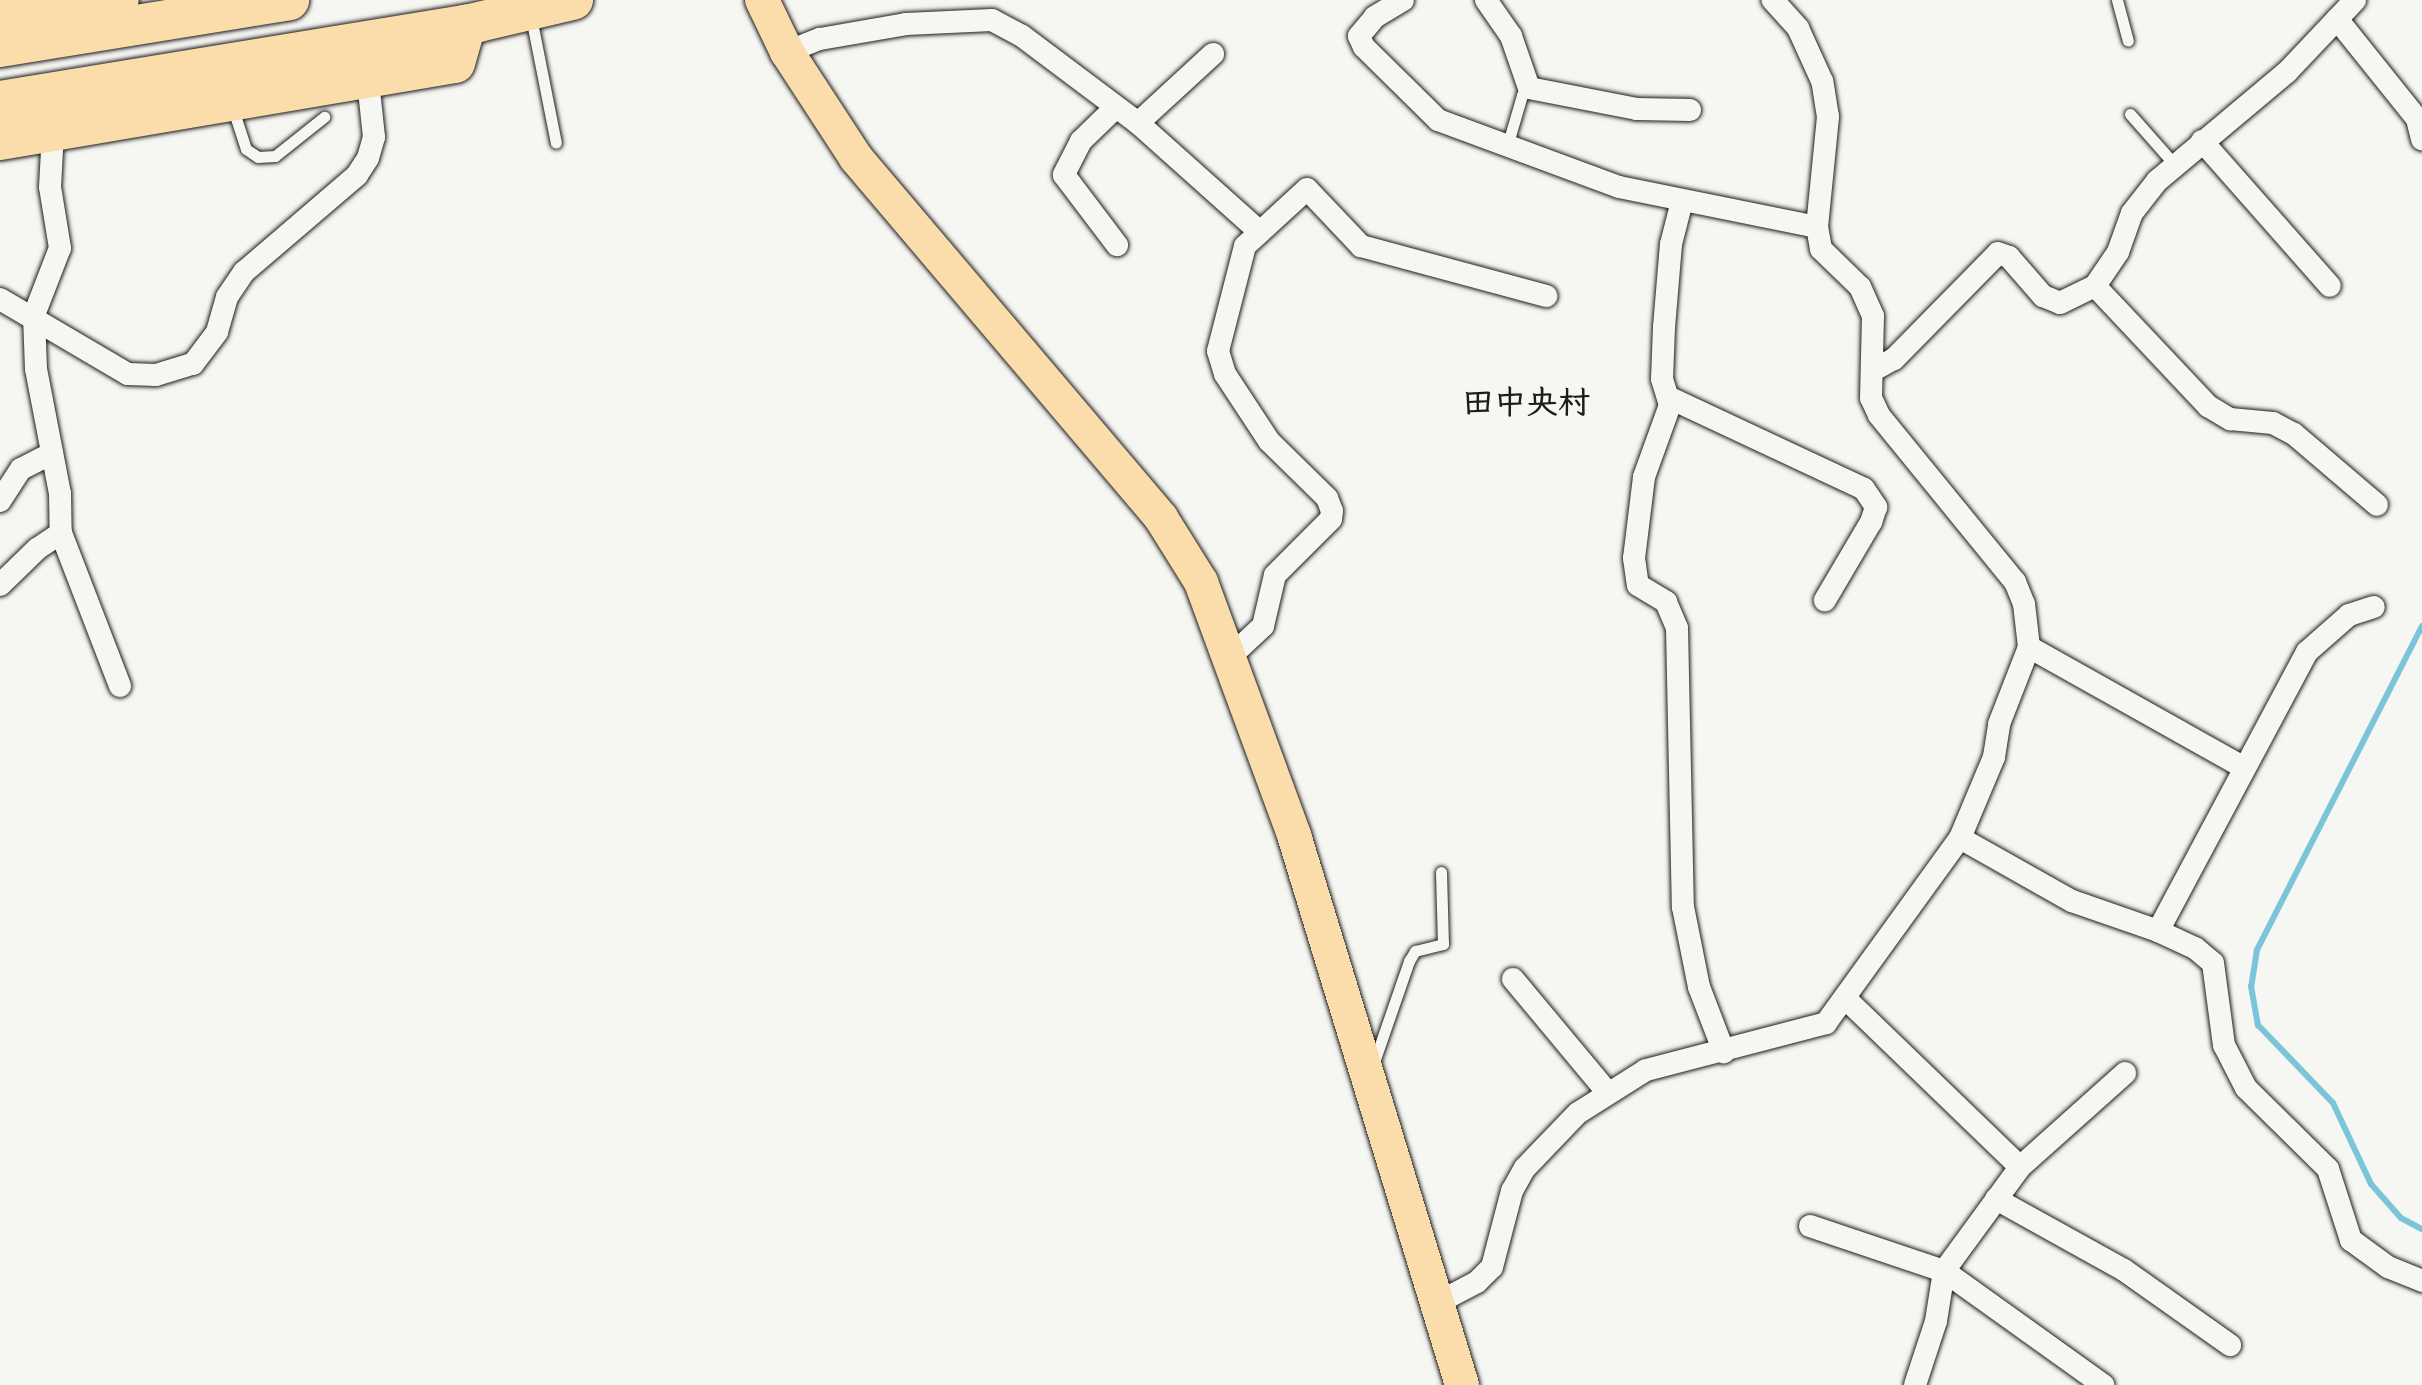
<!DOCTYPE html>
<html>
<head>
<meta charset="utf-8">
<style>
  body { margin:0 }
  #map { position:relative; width:2422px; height:1385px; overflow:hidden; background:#f6f6f2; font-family:"Shantell Sans","LXGW WenKai TC",sans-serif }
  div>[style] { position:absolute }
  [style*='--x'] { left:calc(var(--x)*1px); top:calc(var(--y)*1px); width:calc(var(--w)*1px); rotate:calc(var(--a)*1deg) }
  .stream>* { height:6px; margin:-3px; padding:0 3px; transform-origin:3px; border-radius:3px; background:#7ac5d9 }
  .roads { filter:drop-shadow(0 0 2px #1c1c1c) drop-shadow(0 0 2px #1c1c1c) }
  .lane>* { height:11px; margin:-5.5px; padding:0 5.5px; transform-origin:5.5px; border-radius:5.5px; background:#f6f6f2 }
  .street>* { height:22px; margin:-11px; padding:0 11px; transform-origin:11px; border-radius:11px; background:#f6f6f2 }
  .primary>* { height:34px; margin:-17px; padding:0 17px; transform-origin:17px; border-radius:17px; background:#fbdcab }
  .highway>* { height:40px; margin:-20px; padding:0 20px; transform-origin:20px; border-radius:20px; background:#fbdcab }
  span { translate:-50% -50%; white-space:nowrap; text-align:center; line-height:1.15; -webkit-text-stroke:6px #f6f6f2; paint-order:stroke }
  .quarter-label { font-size:32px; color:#1c1c1c; font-weight:700 }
</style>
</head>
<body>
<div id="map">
  <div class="stream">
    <i style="--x:2422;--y:626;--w:364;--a:117"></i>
    <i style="--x:2257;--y:950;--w:36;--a:99"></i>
    <i style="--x:2251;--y:986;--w:40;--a:80"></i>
    <i style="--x:2258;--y:1025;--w:108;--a:46.1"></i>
    <i style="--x:2333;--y:1103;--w:89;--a:64.9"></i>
    <i style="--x:2371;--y:1184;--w:45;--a:48.6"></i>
    <i style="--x:2401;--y:1218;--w:24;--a:28"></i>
  </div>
  <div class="roads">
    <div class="lane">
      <i style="--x:2117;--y:0;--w:42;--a:75"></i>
      <i style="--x:531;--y:17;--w:128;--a:78.8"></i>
      <i style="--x:232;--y:106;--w:45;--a:72"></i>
      <i style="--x:246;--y:149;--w:14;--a:34"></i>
      <i style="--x:258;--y:157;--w:17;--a:-3"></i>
      <i style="--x:275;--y:156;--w:63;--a:-38.5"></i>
      <i style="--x:2130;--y:114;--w:68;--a:48.6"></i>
      <i style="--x:1508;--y:143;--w:50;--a:-73.7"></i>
      <i style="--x:1522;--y:95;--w:10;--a:-45"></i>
      <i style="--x:1373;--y:1065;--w:110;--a:-70.9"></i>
      <i style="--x:1409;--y:961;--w:12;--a:-59"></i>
      <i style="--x:1415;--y:951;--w:29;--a:-14"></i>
      <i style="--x:1443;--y:944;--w:72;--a:-91.6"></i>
    </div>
    <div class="street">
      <i style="--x:1403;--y:0;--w:33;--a:149"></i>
      <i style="--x:1375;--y:17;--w:25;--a:130"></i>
      <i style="--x:1359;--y:36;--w:12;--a:66"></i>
      <i style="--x:1364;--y:47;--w:104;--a:44.6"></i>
      <i style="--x:1438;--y:120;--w:193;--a:20.3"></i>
      <i style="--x:1619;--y:187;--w:202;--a:11.4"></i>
      <i style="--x:1486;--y:0;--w:44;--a:55.2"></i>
      <i style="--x:1511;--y:36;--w:55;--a:70.9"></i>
      <i style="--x:1529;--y:88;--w:110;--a:11"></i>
      <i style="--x:1637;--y:109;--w:53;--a:1.1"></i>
      <i style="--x:2337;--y:19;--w:128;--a:51.3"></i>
      <i style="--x:2417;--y:119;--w:21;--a:76"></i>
      <i style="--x:787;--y:52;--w:35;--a:-22"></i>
      <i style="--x:820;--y:39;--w:87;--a:-9.9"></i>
      <i style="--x:906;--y:24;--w:86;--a:-2.7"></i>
      <i style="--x:992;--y:20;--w:34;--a:28"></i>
      <i style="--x:1022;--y:36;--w:145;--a:36.9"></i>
      <i style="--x:1138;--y:123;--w:162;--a:41.8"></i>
      <i style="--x:1116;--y:107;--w:49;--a:135.8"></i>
      <i style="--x:1081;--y:141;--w:38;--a:117"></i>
      <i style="--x:1064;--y:175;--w:88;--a:52.9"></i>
      <i style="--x:1138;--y:123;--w:102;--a:-42.6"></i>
      <i style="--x:53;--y:132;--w:55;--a:93.1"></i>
      <i style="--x:50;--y:187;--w:62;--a:80.7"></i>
      <i style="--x:60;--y:248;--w:72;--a:111.2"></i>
      <i style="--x:34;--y:315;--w:54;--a:87.9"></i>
      <i style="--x:36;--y:369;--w:127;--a:79.1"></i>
      <i style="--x:60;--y:494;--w:39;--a:89"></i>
      <i style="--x:61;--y:533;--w:164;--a:68.9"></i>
      <i style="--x:2202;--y:141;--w:193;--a:48.6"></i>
      <i style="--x:1682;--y:201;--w:44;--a:104.3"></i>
      <i style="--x:1671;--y:244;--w:83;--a:94.8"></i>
      <i style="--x:1664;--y:327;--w:52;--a:92.2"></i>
      <i style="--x:1662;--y:379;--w:27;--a:73"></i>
      <i style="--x:1670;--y:405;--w:77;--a:109.9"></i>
      <i style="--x:1644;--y:477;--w:82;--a:97"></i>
      <i style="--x:1634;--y:558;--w:27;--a:82"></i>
      <i style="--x:1638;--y:585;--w:33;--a:31"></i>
      <i style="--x:1666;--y:602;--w:28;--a:67"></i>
      <i style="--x:1677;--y:628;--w:279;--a:88.8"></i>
      <i style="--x:1683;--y:907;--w:82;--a:78.7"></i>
      <i style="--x:1699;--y:987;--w:70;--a:69"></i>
      <i style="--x:2095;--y:286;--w:165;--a:46.7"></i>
      <i style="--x:2208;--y:406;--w:26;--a:31"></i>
      <i style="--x:2230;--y:419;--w:43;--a:5.3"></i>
      <i style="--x:2273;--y:423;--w:24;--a:28"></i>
      <i style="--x:2294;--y:434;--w:109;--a:40.5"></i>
      <i style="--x:0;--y:299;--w:148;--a:30.4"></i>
      <i style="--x:128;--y:374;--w:28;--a:2"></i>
      <i style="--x:156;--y:375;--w:39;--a:-17"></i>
      <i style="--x:193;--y:364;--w:40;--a:-53"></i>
      <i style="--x:217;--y:332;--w:36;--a:-74"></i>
      <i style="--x:227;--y:297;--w:30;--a:-56"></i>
      <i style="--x:244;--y:272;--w:149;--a:-40.6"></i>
      <i style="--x:357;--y:175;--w:20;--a:-57"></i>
      <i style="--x:368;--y:158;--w:22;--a:-74"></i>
      <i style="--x:374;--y:137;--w:56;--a:-96.1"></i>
      <i style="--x:1872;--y:371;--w:25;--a:-29"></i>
      <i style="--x:1894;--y:359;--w:148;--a:-45.5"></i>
      <i style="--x:1998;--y:253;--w:12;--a:20"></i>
      <i style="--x:2009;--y:257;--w:52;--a:48.9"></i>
      <i style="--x:2043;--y:296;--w:18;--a:22"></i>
      <i style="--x:2060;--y:303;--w:39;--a:-26"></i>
      <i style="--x:2095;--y:286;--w:41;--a:-55.9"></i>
      <i style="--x:2118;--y:252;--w:41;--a:-70.3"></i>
      <i style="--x:2132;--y:213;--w:41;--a:-52"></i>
      <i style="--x:2157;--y:181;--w:170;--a:-40"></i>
      <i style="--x:2287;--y:72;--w:99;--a:-46.6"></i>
      <i style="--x:1670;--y:398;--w:214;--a:25.1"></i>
      <i style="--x:1864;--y:489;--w:22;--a:56"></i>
      <i style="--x:1876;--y:507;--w:16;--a:108"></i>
      <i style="--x:1871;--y:522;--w:91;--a:120.5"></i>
      <i style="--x:0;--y:501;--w:38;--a:-57"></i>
      <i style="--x:21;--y:469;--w:35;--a:-27"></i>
      <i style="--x:0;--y:585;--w:52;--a:-44.2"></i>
      <i style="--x:37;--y:549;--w:29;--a:-34"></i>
      <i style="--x:2029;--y:647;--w:245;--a:29.3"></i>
      <i style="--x:1231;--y:656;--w:44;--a:-43.2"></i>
      <i style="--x:1263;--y:626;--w:52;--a:-76.8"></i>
      <i style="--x:1275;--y:575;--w:79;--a:-45"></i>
      <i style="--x:1331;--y:519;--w:8;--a:-83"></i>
      <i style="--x:1332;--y:511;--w:14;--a:-111"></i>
      <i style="--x:1327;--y:498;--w:81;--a:-135.5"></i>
      <i style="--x:1269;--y:441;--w:80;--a:-123.3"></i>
      <i style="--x:1225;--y:374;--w:24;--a:-107"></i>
      <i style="--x:1218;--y:351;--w:108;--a:-75.6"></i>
      <i style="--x:1245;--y:246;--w:84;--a:-42.6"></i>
      <i style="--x:1307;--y:189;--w:79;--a:46.5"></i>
      <i style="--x:1361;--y:246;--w:192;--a:15.1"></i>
      <i style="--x:1960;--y:838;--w:129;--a:29.4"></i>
      <i style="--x:2072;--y:901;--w:91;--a:19.2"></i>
      <i style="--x:2158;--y:931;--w:41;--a:24.7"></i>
      <i style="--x:2195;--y:948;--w:23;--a:40"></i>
      <i style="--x:2213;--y:963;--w:83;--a:82.4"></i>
      <i style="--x:2224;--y:1045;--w:48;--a:62.9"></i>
      <i style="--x:2246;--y:1088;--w:115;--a:44.6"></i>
      <i style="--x:2328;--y:1169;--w:75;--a:72.1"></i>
      <i style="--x:2351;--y:1240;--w:46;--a:36.1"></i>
      <i style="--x:2388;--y:1267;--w:37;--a:22"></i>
      <i style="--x:2158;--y:931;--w:316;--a:-61.9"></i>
      <i style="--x:2307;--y:652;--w:56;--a:-41.4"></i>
      <i style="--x:2349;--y:615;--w:26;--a:-18"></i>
      <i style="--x:1513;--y:979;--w:148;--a:50.2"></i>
      <i style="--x:1845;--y:998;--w:243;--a:44"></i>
      <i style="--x:1996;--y:1199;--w:146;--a:29"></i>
      <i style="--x:2124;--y:1270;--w:130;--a:35.3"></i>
      <i style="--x:1810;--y:1226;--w:141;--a:18.6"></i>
      <i style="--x:1944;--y:1271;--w:196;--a:35.6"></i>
      <i style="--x:1439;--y:1302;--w:43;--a:-27.8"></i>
      <i style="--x:1477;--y:1282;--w:21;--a:-45"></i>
      <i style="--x:1492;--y:1267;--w:79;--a:-75.3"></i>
      <i style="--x:1512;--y:1191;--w:26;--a:-61"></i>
      <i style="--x:1525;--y:1168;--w:76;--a:-46.1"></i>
      <i style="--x:1578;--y:1113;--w:80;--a:-32.3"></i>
      <i style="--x:1646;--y:1070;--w:186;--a:-14.6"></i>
      <i style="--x:1826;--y:1023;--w:228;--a:-54.1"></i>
      <i style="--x:1960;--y:838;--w:88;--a:-67.2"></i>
      <i style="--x:1994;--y:757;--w:33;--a:-81"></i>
      <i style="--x:1999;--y:724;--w:83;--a:-68.7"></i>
      <i style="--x:2029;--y:647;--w:43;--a:-96.6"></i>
      <i style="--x:2024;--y:604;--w:24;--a:-112"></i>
      <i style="--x:2015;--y:582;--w:215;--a:-129.2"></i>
      <i style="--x:1879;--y:415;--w:19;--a:-115"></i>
      <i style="--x:1871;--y:398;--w:82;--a:-88.6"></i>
      <i style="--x:1873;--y:316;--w:32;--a:-114"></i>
      <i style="--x:1860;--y:287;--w:54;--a:-135.7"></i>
      <i style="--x:1821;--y:249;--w:22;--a:-100"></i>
      <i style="--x:1817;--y:227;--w:111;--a:-84.3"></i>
      <i style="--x:1828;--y:117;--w:36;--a:-99"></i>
      <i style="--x:1822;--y:81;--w:58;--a:-114.4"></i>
      <i style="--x:1798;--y:28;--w:38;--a:-132"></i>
      <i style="--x:1915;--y:1385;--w:67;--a:-71.8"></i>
      <i style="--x:1936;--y:1321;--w:51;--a:-80.9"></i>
      <i style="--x:1944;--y:1271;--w:129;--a:-53.8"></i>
      <i style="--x:2020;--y:1167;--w:141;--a:-41.8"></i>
    </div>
    <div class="primary">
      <i style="--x:762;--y:0;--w:58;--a:64.3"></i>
      <i style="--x:787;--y:52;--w:126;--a:56.9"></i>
      <i style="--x:856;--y:158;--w:472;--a:49.7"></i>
      <i style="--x:1161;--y:518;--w:75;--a:58"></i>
      <i style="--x:1201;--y:582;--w:270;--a:69.8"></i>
      <i style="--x:1294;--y:835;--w:575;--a:73.01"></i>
    </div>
    <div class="highway">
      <i style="--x:0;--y:18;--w:120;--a:-8.6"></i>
      <i style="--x:0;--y:47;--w:293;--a:-9.2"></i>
      <i style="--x:0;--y:101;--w:472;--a:-9.3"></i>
      <i style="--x:466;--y:25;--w:110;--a:-13.2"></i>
      <i style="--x:0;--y:140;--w:461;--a:-9.6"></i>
      <i style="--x:455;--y:63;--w:40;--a:-74"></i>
    </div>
  </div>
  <div class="quarter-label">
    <span style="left:1526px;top:402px">田中央村</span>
  </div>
</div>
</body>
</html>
